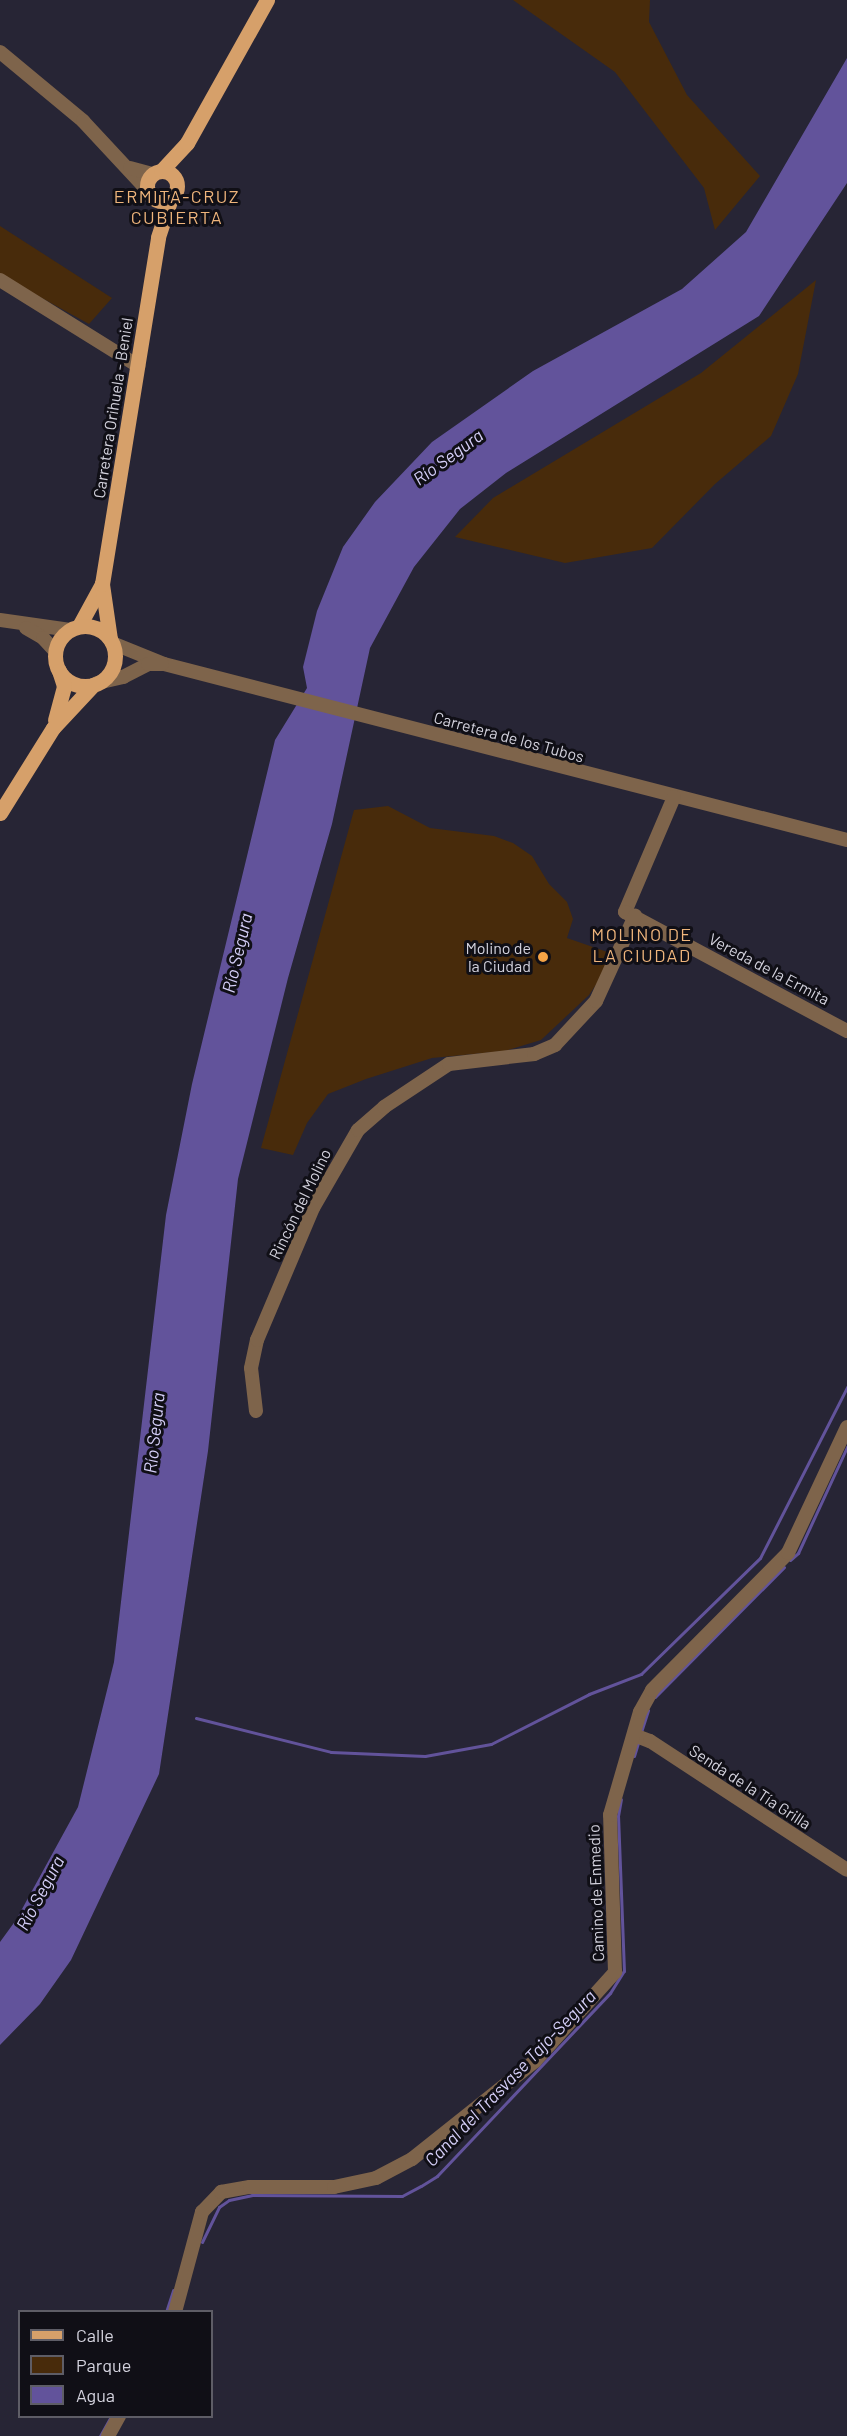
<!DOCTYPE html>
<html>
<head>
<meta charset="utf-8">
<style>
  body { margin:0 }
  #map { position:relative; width:847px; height:2436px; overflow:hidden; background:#272535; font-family:Barlow,sans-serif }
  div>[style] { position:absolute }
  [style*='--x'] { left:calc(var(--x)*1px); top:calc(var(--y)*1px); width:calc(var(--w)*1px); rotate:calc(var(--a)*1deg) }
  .green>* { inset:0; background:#482b0b }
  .water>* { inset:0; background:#62539b }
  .stream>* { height:3px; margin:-1.5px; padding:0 1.5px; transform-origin:1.5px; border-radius:1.5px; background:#62539b }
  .minor>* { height:14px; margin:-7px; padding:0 7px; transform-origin:7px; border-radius:7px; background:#7e644b }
  .major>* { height:15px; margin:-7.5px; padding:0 7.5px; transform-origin:7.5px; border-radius:7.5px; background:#d6a06a }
  .major>.ring { margin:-7.5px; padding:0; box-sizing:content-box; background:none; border:15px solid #d6a06a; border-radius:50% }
  .dots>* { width:16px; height:16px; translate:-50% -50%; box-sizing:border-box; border:3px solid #100f16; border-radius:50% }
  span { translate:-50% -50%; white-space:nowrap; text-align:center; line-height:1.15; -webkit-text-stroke:6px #100f16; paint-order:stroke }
  .street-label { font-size:16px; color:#d3d2dd }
  .poi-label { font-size:16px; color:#d3d2dd }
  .right { translate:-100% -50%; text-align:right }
  .neighbourhood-label { font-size:18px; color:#efb57c; letter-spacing:1.5px }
  .water-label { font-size:18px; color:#d4cef7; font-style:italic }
  .legend { position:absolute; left:18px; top:2310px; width:195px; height:108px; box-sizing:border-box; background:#100f16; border:2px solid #5e5d66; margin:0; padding:8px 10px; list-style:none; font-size:18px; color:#d3d2dd }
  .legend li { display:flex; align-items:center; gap:12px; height:30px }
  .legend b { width:30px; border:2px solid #5e5d66 }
</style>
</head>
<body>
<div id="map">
  <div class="green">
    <i style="clip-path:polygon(513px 0,650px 0,649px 22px,687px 95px,760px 176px,715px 230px,704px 188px,615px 72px)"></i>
    <i style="clip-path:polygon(0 226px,112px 298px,89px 324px,0 275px)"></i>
    <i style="clip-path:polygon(816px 280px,798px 374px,771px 436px,715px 484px,652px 548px,565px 563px,455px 537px,493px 498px,701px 373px)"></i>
    <i style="clip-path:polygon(388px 806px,430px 828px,494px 836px,513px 843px,532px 856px,549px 884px,567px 902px,573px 919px,567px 938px,616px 955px,589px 995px,541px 1040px,505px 1051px,432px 1058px,366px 1079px,328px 1094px,307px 1123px,293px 1155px,261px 1148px,354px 810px)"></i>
  </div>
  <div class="water">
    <i style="clip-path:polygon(847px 58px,847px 183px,759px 316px,506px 473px,460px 509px,414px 567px,370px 648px,332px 824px,288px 978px,238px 1179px,208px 1451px,159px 1774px,71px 1960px,40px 2004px,0 2045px,0 1942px,16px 1920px,78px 1807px,114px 1662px,166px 1215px,192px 1084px,275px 740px,307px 688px,303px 667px,317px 611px,343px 547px,375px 502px,432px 442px,533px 371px,682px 289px,746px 232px)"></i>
  </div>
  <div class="stream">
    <i style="--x:790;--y:1560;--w:11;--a:-41"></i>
    <i style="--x:798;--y:1553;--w:117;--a:-65.2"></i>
    <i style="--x:655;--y:1697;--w:183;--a:-45.2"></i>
    <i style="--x:196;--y:1718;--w:139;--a:14.1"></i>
    <i style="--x:331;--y:1752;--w:94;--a:2.4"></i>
    <i style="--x:425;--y:1756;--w:67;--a:-10.3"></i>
    <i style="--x:491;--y:1744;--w:110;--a:-27"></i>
    <i style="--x:589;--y:1694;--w:56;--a:-21"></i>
    <i style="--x:641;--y:1674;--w:166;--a:-44.3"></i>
    <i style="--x:760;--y:1558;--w:192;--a:-63"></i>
    <i style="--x:641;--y:1732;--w:23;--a:-72"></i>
    <i style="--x:634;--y:1756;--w:14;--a:-73"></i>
    <i style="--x:202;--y:2242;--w:39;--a:-64"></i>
    <i style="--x:219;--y:2207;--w:12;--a:-35"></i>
    <i style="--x:229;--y:2200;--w:24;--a:-12"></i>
    <i style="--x:252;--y:2195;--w:150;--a:0.4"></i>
    <i style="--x:402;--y:2196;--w:21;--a:-28"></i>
    <i style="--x:421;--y:2186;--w:19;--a:-32"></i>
    <i style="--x:437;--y:2176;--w:252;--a:-46.6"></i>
    <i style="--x:610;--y:1993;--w:26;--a:-58"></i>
    <i style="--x:624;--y:1971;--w:155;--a:-92.2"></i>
    <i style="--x:618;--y:1816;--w:17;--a:-80"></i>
    <i style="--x:166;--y:2312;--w:23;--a:-72"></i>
    <i style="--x:100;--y:2436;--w:23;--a:-61"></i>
  </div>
  <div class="minor">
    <i style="--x:0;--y:52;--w:108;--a:39.7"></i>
    <i style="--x:83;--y:121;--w:96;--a:47.1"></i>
    <i style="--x:130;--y:168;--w:24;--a:15"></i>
    <i style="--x:0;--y:280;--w:163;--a:31.9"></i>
    <i style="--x:0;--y:620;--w:71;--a:8.1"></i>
    <i style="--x:26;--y:628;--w:20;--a:30"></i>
    <i style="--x:43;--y:638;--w:18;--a:47"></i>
    <i style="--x:112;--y:643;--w:56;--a:22"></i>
    <i style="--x:164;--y:664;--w:705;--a:14.45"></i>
    <i style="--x:97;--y:683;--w:27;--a:-13"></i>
    <i style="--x:123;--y:677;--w:28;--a:-27"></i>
    <i style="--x:148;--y:664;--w:14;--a:0"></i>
    <i style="--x:674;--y:797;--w:125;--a:113.1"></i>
    <i style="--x:625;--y:912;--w:252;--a:28.2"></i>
    <i style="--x:256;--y:1411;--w:43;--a:-96.6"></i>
    <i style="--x:251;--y:1368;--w:29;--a:-78"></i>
    <i style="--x:257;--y:1340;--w:143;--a:-67"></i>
    <i style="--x:313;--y:1208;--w:90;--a:-60"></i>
    <i style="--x:358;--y:1130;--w:35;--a:-41"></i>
    <i style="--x:384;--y:1107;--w:78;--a:-33.5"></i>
    <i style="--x:449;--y:1064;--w:86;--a:-6.7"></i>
    <i style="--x:534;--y:1054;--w:23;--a:-23"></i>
    <i style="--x:555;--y:1045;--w:60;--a:-47"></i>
    <i style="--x:596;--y:1001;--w:94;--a:-65.4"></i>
    <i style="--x:634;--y:1735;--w:17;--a:21"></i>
    <i style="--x:650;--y:1741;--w:235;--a:33.2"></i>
    <i style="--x:175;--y:2312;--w:104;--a:-74.9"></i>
    <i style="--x:202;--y:2212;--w:28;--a:-46"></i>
    <i style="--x:221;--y:2192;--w:29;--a:-10"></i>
    <i style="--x:250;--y:2187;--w:84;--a:0"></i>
    <i style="--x:334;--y:2187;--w:43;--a:-12.1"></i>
    <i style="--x:376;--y:2178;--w:41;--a:-27.8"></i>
    <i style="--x:412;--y:2159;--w:157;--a:-38.5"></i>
    <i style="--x:535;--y:2061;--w:120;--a:-48"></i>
    <i style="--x:615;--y:1972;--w:157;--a:-91.8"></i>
    <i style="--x:610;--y:1815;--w:107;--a:-73.8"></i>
    <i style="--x:640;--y:1712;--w:25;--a:-61"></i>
    <i style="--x:652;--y:1690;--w:193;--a:-45.2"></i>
    <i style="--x:788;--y:1553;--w:139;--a:-64.9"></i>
    <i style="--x:108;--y:2436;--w:23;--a:-61"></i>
  </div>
  <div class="major">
    <i class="ring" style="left:147px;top:171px;width:15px;height:15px"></i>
    <i style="--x:161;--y:171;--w:38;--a:-47"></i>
    <i style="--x:187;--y:143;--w:164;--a:-60.8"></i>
    <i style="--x:79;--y:626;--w:48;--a:-61.3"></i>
    <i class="ring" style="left:55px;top:626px;width:45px;height:45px"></i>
    <i style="--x:110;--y:639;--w:56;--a:-98.3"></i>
    <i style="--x:102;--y:584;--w:351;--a:-80.8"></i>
    <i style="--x:158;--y:237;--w:41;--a:-71.6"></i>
    <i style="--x:55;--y:720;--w:35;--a:-75"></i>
    <i style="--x:64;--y:686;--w:16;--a:-108"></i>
    <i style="--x:0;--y:813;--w:100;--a:-58.1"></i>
    <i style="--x:53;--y:728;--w:59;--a:-47.1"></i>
  </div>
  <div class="dots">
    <i style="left:543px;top:957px;background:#f5a346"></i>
  </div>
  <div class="street-label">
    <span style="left:113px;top:408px;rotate:-81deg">Carretera Orihuela - Beniel</span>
    <span style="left:509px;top:737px;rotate:15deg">Carretera de los Tubos</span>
    <span style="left:769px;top:969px;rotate:28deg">Vereda de la Ermita</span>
    <span style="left:300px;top:1204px;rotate:-64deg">Rincón del Molino</span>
    <span style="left:750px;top:1787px;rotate:33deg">Senda de la Tía Grilla</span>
    <span style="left:596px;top:1893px;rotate:-92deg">Camino de Enmedio</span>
  </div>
  <div class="poi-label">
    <span class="right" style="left:531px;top:957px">Molino de<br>la Ciudad</span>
  </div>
  <div class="neighbourhood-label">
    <span style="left:177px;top:207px">ERMITA-CRUZ<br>CUBIERTA</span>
    <span style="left:642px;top:945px">MOLINO DE<br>LA CIUDAD</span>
  </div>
  <div class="water-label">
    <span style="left:448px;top:457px;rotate:-36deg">Río Segura</span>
    <span style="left:237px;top:953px;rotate:-77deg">Río Segura</span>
    <span style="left:154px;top:1433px;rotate:-84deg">Río Segura</span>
    <span style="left:40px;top:1893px;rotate:-62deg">Río Segura</span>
    <span style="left:510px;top:2078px;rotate:-46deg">Canal del Trasvase Tajo-Segura</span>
  </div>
  <ul class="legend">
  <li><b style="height:8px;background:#d6a06a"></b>Calle</li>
  <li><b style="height:16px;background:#482b0b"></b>Parque</li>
  <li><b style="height:16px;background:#62539b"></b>Agua</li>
  </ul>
</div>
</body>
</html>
